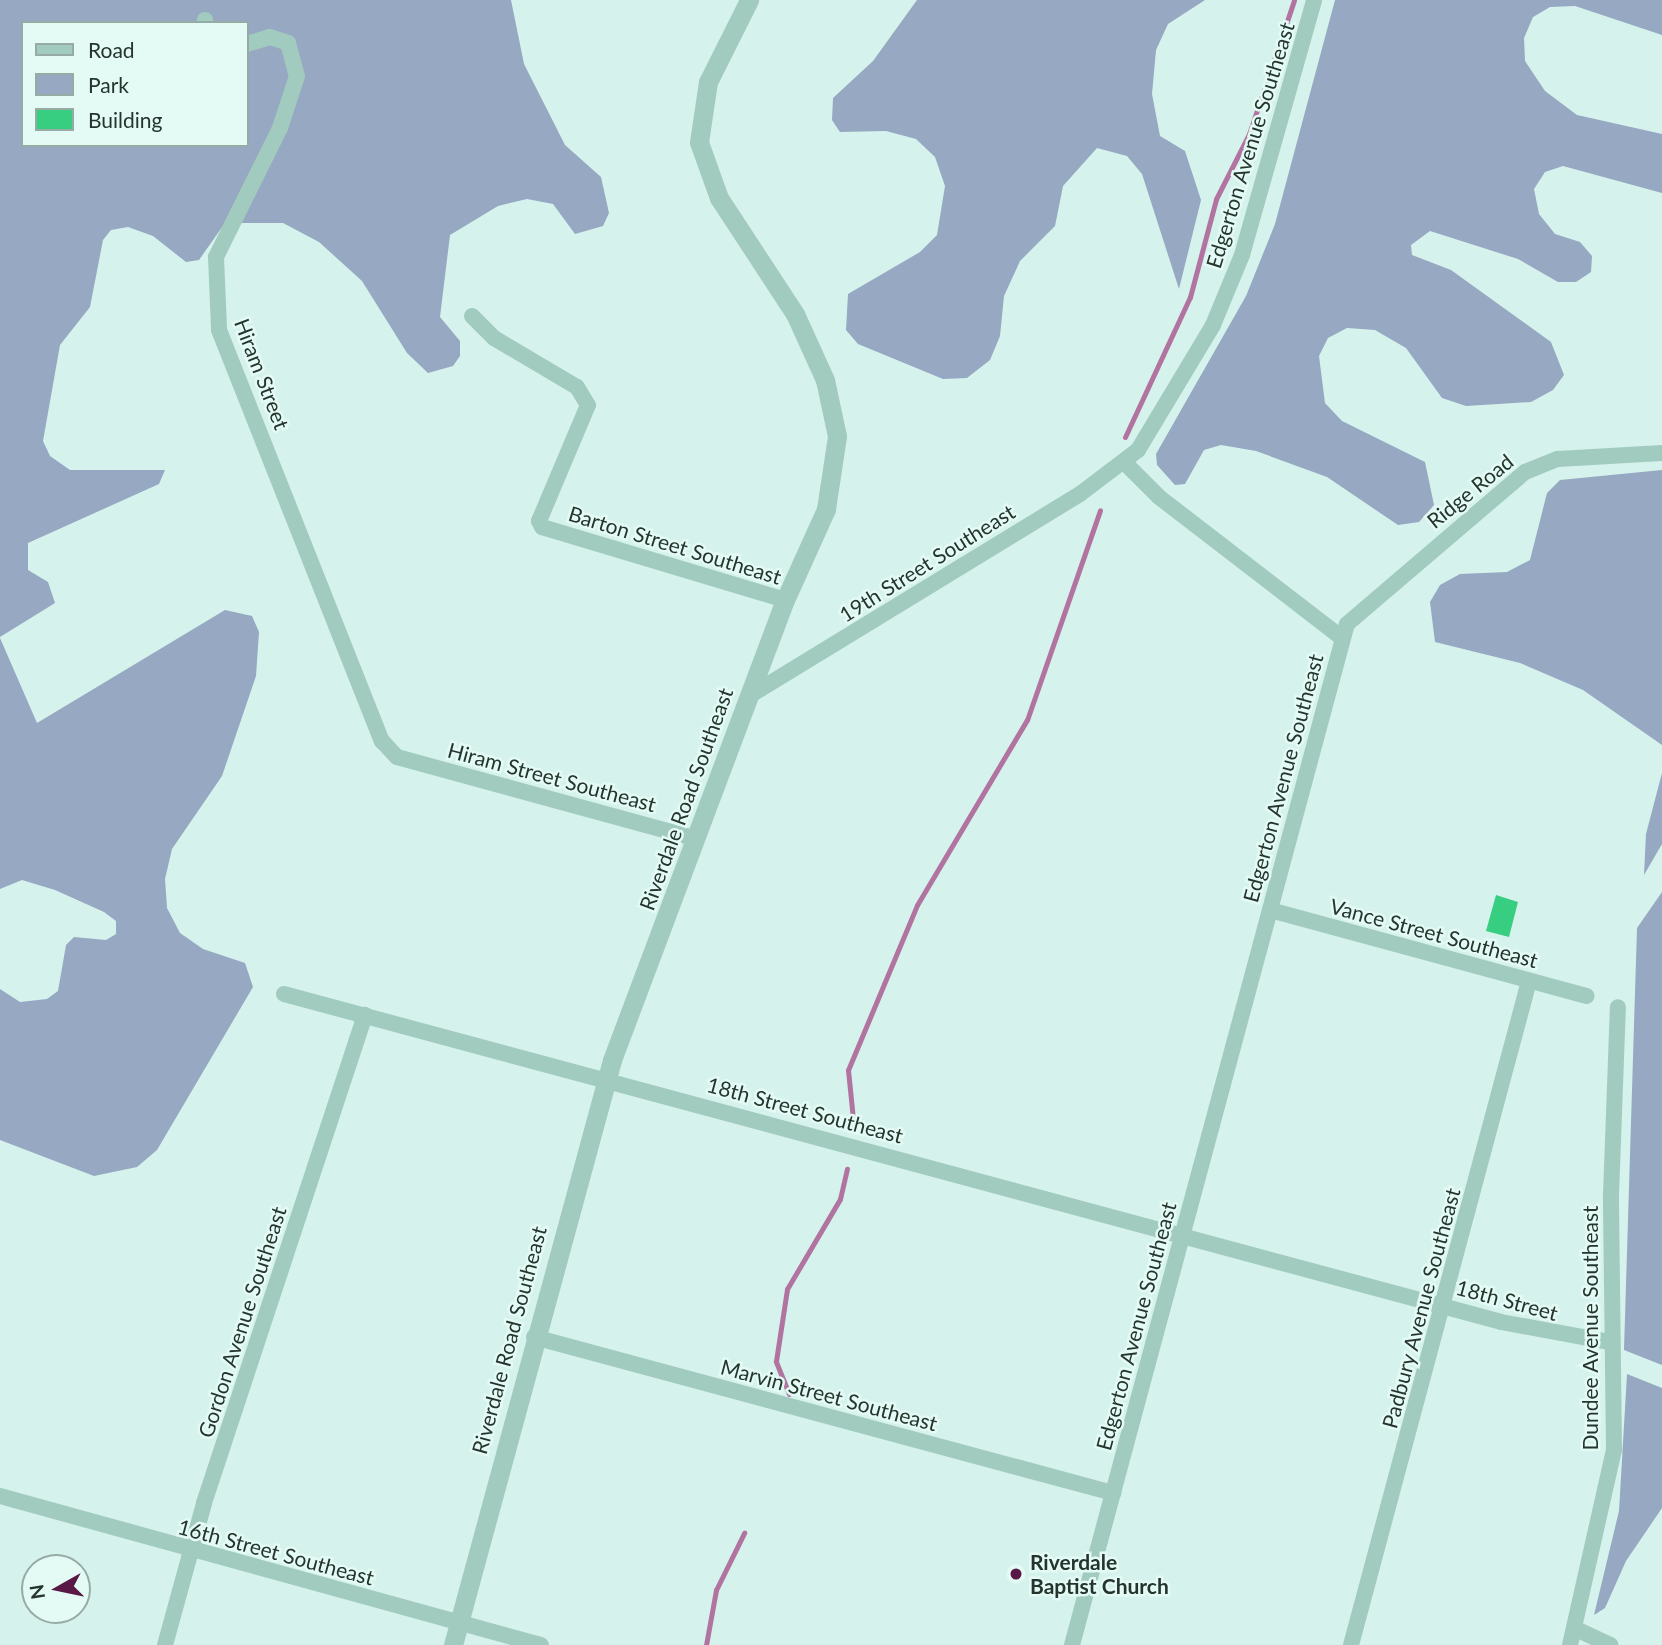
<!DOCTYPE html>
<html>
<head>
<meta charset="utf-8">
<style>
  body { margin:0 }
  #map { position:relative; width:1662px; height:1645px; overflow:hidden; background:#d6f2ec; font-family:Lato,sans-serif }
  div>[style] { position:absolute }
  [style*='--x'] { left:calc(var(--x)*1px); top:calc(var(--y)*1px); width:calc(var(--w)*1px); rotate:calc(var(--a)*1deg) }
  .green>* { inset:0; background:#96a8c2 }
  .stream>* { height:5px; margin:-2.5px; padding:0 2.5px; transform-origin:2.5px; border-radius:2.5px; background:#b174a0 }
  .building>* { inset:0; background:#38ce81 }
  .minor>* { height:16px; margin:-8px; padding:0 8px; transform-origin:8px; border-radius:8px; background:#a2cbbf }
  .tertiary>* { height:19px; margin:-9.5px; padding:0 9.5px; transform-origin:9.5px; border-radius:9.5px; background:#a2cbbf }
  .dots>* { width:19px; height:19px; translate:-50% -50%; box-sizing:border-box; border:4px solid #e3faf5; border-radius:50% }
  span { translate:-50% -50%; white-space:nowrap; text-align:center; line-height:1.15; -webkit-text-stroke:5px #e3faf5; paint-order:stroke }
  .street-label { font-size:21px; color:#25352e }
  .poi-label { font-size:21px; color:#25352e; font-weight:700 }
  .left { translate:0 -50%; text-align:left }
  .legend { position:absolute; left:21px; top:21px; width:228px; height:126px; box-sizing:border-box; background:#e3faf5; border:2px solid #97aba5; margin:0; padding:9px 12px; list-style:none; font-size:21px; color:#25352e }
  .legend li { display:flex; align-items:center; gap:14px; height:35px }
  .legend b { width:35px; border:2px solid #97aba5 }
  .north { position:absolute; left:21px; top:1554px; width:70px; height:70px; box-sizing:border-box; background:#e3faf5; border:2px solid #97aba5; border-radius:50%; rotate:261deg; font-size:19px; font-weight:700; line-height:28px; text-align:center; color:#25352e }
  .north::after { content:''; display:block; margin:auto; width:24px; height:32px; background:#591845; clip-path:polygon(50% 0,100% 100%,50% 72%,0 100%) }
</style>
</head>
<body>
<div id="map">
  <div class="green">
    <i style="clip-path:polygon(evenodd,0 0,511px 0,524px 64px,565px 145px,601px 177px,609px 213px,603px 226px,575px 234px,553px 204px,527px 199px,498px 206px,450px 235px,440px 317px,460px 341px,460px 356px,453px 366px,428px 373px,407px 353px,362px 281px,319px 242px,283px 223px,225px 223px,199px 260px,186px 262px,153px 236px,128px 227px,111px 230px,103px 240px,90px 307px,60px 345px,43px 441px,50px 456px,70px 470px,165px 470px,159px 484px,28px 543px,28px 570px,48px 582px,55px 603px,0 637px,0 0,23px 23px,247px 23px,247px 145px,23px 145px,23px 23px)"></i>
    <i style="clip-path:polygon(917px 0,1205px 0,1168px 24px,1156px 50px,1152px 94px,1160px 136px,1185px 151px,1201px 200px,1179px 289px,1142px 174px,1127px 156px,1097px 148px,1063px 186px,1055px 226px,1020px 261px,1004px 296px,1000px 336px,990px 360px,967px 378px,943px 379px,858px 344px,846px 330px,848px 294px,920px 252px,937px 235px,945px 186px,935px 157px,916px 139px,886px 131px,840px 132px,832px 120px,833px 98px,873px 61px)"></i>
    <i style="clip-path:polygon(1335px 0,1662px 0,1662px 35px,1575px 6px,1550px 7px,1533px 17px,1524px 38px,1525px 61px,1545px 91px,1577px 115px,1662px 134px,1662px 193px,1563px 166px,1545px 172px,1534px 189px,1539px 214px,1555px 234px,1580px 242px,1592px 256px,1591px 272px,1576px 282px,1558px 282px,1518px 259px,1430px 231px,1411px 245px,1412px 255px,1451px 270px,1551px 342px,1564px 375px,1553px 390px,1531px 402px,1466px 406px,1442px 398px,1406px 348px,1375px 330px,1347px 328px,1328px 338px,1319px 356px,1325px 403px,1342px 421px,1425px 462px,1434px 505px,1419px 522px,1398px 525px,1327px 477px,1256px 451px,1221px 445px,1204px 450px,1185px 484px,1175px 485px,1157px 465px,1156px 454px,1246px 296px,1275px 224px)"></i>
    <i style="clip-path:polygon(1662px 470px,1662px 745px,1583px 690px,1520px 663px,1435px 642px,1430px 602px,1440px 585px,1460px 574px,1507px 572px,1530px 560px,1547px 493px,1560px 480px)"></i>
    <i style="clip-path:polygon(225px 610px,252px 616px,259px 632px,256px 676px,222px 776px,172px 849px,165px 879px,167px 908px,180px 933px,203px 949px,245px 963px,253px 987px,157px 1150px,137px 1167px,94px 1176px,0 1140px,0 989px,20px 1002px,47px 999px,58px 991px,66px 945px,74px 937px,106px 940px,116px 934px,116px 921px,104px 912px,55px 890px,22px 880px,0 889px,0 638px,37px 723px)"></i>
    <i style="clip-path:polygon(1662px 773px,1662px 844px,1644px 875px,1646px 834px)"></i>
    <i style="clip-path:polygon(1662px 892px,1662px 1365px,1624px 1350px,1637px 928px)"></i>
    <i style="clip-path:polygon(1627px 1374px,1662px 1388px,1662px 1508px,1626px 1561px,1605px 1608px,1594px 1615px,1619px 1511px)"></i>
  </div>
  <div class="stream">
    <i style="--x:1125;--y:437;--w:154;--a:-65.1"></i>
    <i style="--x:1190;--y:297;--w:101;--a:-75.1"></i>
    <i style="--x:1216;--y:199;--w:73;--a:-63.1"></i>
    <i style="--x:1249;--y:134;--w:141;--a:-71.4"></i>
    <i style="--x:854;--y:1129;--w:59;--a:-95.8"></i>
    <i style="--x:848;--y:1070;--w:179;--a:-67.3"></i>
    <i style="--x:917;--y:905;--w:215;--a:-59.3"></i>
    <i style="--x:1027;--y:720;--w:222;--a:-70.8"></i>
    <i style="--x:789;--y:1394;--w:35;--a:-112"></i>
    <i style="--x:776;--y:1361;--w:73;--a:-81.3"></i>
    <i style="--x:787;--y:1289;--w:104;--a:-59.5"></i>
    <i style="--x:840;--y:1199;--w:31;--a:-77"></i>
    <i style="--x:706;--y:1645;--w:56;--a:-79.7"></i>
    <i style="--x:716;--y:1590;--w:64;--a:-63.8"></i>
  </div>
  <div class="building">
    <i style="clip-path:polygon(1496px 895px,1518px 902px,1509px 937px,1486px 931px)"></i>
  </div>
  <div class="minor">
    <i style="--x:205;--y:23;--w:3;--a:-90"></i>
    <i style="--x:247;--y:44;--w:24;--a:-17"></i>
    <i style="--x:270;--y:37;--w:19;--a:18"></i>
    <i style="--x:288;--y:43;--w:34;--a:75"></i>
    <i style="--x:297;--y:76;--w:55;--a:108.1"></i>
    <i style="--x:280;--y:128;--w:144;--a:116.4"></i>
    <i style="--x:216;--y:257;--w:73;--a:87.6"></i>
    <i style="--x:219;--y:330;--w:442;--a:68.4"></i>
    <i style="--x:382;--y:741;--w:22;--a:47"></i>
    <i style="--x:397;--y:757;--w:310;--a:15.3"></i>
    <i style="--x:472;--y:316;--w:31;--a:45"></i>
    <i style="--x:494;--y:338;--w:96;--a:30.6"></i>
    <i style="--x:577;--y:387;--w:21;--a:59"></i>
    <i style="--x:588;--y:405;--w:126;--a:112.9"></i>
    <i style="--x:539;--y:521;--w:7;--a:63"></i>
    <i style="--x:542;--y:527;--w:254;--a:16.7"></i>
    <i style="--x:1125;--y:463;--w:48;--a:45"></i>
    <i style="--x:1159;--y:497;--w:230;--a:37.6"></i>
    <i style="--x:749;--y:696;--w:388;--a:-31.4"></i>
    <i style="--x:1080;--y:494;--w:73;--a:-37.2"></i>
    <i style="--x:1138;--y:450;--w:146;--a:-59"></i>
    <i style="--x:1213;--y:325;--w:76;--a:-67.5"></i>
    <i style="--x:1242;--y:255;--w:265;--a:-74.2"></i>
    <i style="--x:1270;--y:910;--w:328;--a:15.2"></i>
    <i style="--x:284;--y:994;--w:1260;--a:15.08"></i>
    <i style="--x:1501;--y:1322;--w:111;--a:10.4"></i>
    <i style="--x:534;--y:1337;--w:600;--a:15.08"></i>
    <i style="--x:0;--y:1496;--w:561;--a:15.4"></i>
    <i style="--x:1576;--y:1629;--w:38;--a:25"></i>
    <i style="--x:165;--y:1645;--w:147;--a:-74.6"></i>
    <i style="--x:204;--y:1503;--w:514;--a:-71.74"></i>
    <i style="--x:1072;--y:1645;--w:1057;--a:-74.93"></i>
    <i style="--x:1347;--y:624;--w:234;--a:-40.5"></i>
    <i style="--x:1525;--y:472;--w:35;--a:-22"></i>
    <i style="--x:1558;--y:459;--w:104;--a:-3.3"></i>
    <i style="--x:1351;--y:1645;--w:687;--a:-74.99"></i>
    <i style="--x:1570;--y:1645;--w:201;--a:-77.3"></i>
    <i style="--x:1614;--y:1449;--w:254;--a:-90.7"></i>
    <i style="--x:1611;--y:1195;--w:188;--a:-87.9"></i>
  </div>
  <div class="tertiary">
    <i style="--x:453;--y:1645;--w:606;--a:-74.79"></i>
    <i style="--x:612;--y:1060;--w:491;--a:-69.4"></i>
    <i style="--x:785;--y:600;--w:100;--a:-65.7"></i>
    <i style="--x:826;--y:509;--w:74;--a:-81.4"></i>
    <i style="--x:837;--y:436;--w:57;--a:-102.1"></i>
    <i style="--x:825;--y:380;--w:72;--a:-114.4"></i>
    <i style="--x:795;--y:314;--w:139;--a:-123.2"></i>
    <i style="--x:719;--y:198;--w:59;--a:-109.7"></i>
    <i style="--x:699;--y:142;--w:61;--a:-81.5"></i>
    <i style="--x:708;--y:82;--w:92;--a:-63.4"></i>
  </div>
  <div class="dots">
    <i style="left:1016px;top:1574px;background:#591845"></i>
  </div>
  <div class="street-label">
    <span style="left:1250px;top:145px;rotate:-73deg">Edgerton Avenue Southeast</span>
    <span style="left:262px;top:374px;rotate:69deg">Hiram Street</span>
    <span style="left:1470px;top:491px;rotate:-39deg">Ridge Road</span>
    <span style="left:675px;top:545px;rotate:17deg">Barton Street Southeast</span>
    <span style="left:927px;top:563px;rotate:-32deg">19th Street Southeast</span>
    <span style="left:552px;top:777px;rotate:15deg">Hiram Street Southeast</span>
    <span style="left:1283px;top:778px;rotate:-75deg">Edgerton Avenue Southeast</span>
    <span style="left:686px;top:799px;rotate:-70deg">Riverdale Road Southeast</span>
    <span style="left:1434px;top:933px;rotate:15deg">Vance Street Southeast</span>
    <span style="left:805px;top:1110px;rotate:15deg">18th Street Southeast</span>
    <span style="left:1507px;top:1300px;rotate:15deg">18th Street</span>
    <span style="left:1421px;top:1308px;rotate:-75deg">Padbury Avenue Southeast</span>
    <span style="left:242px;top:1322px;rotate:-72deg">Gordon Avenue Southeast</span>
    <span style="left:1136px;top:1326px;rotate:-75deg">Edgerton Avenue Southeast</span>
    <span style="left:1590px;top:1328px;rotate:-90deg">Dundee Avenue Southeast</span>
    <span style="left:509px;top:1340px;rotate:-75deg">Riverdale Road Southeast</span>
    <span style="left:829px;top:1395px;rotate:15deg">Marvin Street Southeast</span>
    <span style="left:276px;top:1552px;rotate:15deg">16th Street Southeast</span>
  </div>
  <div class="poi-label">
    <span class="left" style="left:1030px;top:1574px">Riverdale<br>Baptist Church</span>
  </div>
  <ul class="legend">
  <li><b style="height:9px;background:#a2cbbf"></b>Road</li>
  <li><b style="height:19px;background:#96a8c2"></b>Park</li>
  <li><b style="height:19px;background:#38ce81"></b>Building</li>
  </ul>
  <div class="north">N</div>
</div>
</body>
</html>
